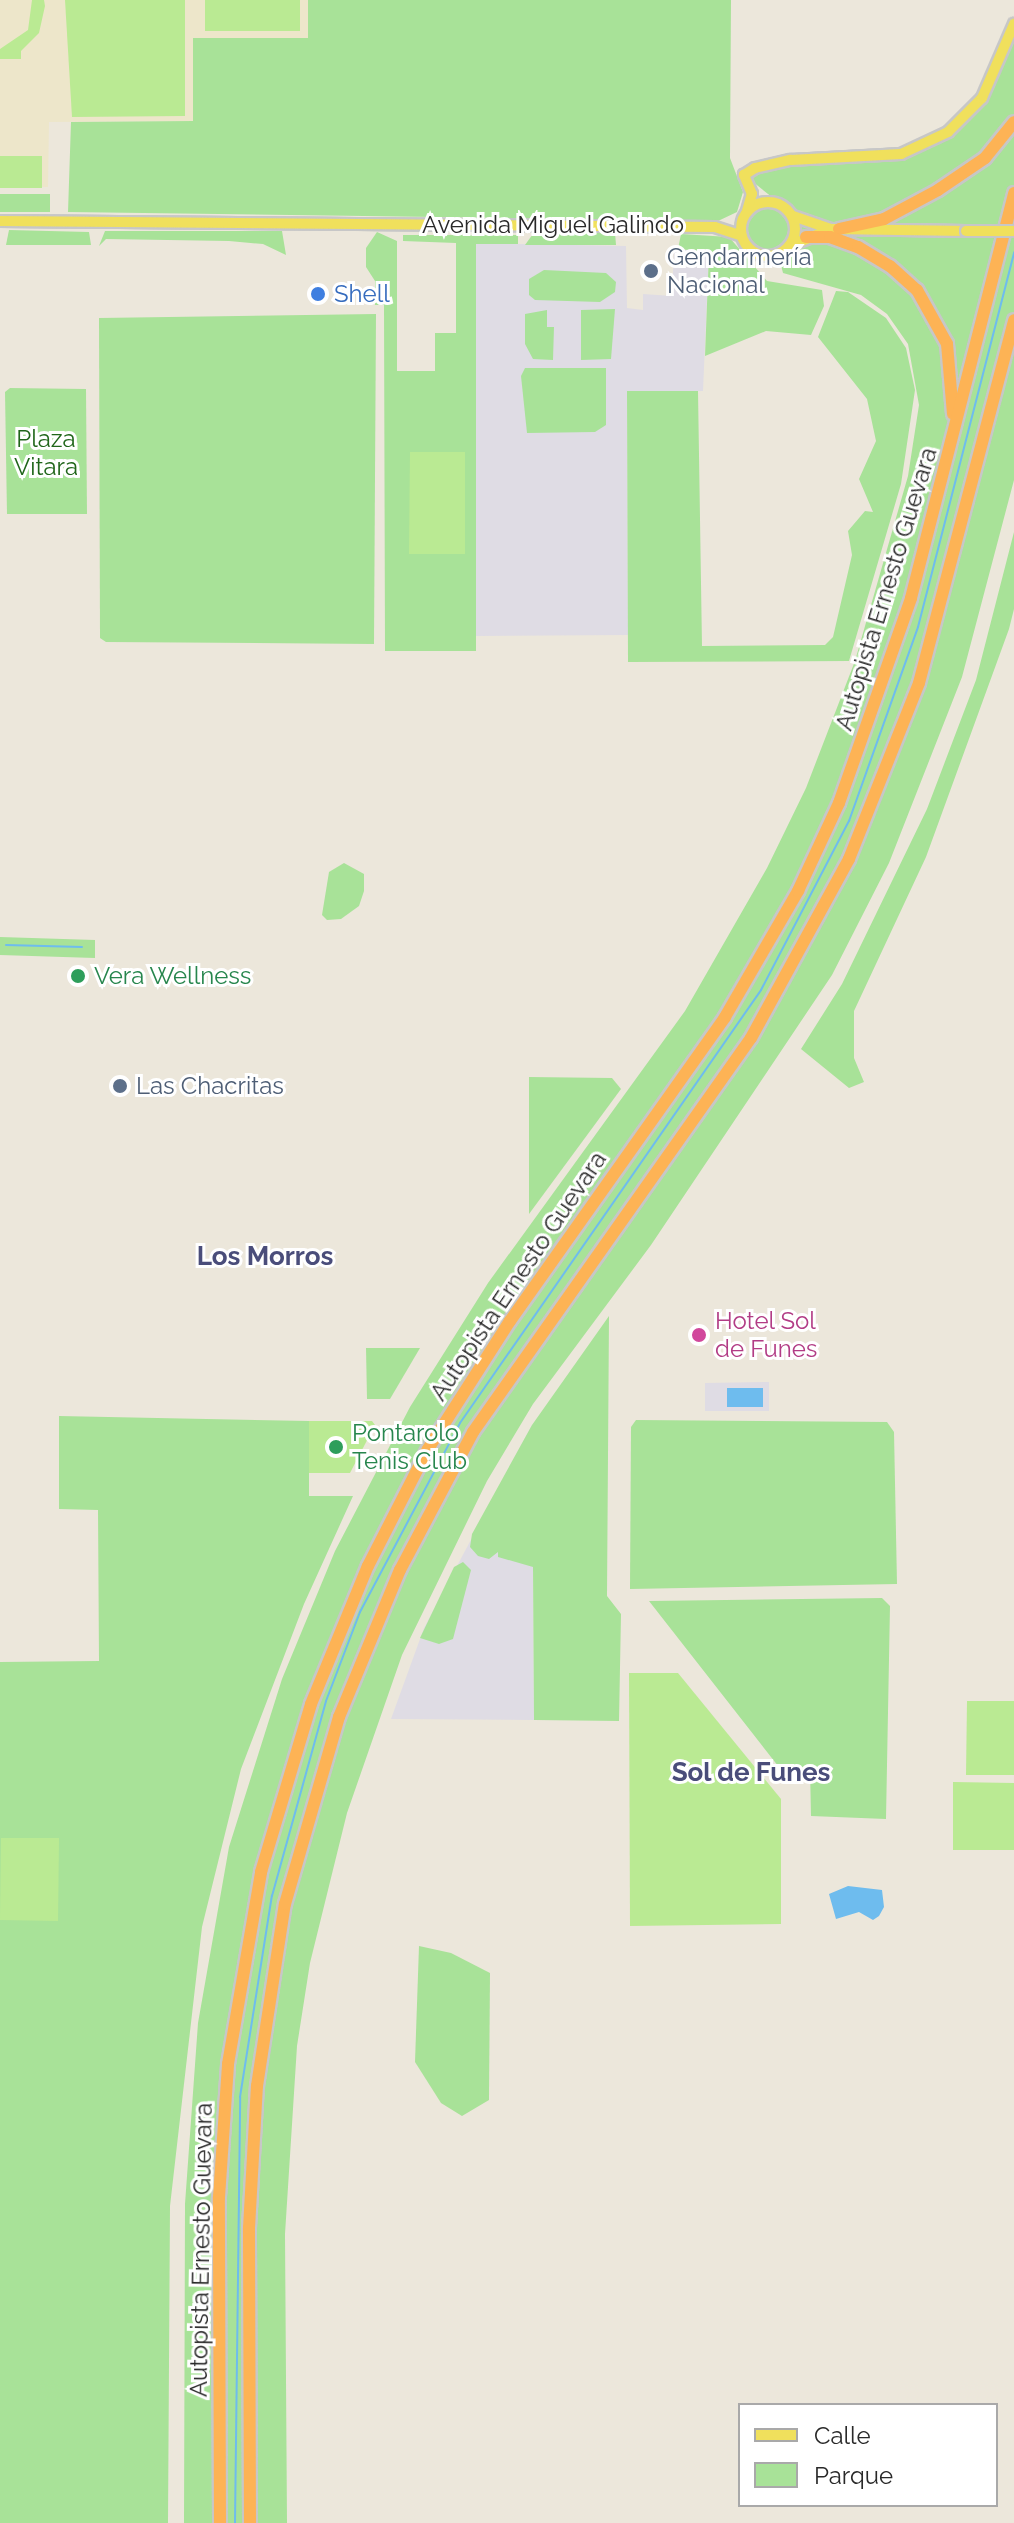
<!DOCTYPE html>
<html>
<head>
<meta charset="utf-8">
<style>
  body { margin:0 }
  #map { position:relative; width:1014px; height:2523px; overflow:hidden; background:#ece7db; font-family:Raleway,sans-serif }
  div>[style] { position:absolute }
  .industrial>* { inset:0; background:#dfdce4 }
  .education>* { inset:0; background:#ede6ca }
  .green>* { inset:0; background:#a8e298 }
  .round { border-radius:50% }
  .pitch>* { inset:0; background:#baea93 }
  .water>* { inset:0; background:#6ebcee }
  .stream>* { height:2px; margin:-1px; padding:0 1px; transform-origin:1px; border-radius:1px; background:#6ebcee }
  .roads { filter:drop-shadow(2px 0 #c7c7c7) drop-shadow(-2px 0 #c7c7c7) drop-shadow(0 2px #c7c7c7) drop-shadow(0 -2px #c7c7c7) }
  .major>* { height:10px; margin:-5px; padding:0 5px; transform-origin:5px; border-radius:5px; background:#f0e05c }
  .major>.ring { margin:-5px; padding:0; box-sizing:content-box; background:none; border:10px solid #f0e05c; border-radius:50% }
  .highway>* { height:12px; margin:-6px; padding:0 6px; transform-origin:6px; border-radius:6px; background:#fdb355 }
  .bridges { filter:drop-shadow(2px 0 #c7c7c7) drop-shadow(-2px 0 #c7c7c7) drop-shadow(0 2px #c7c7c7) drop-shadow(0 -2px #c7c7c7) }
  .major-bridge>* { height:10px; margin:-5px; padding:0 5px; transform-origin:5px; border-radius:5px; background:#f0e05c }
  .dots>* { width:22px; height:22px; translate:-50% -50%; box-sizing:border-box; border:4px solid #fff; border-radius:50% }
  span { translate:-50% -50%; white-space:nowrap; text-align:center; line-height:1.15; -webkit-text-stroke:6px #fff; paint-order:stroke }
  .street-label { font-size:24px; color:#292929 }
  .service-label { font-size:24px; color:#4e5e75 }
  .left { translate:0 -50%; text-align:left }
  .shop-label { font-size:24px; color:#366cbe }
  .park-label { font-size:24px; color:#20661a }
  .leisure-label { font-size:24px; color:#27864d }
  .hotel-label { font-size:24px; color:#b23c85 }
  .neighbourhood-label { font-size:26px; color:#4a4d7a; font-weight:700 }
  .legend { position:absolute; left:738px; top:2403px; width:260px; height:104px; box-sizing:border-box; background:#fff; border:2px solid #a9a9a9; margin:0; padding:10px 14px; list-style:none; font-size:24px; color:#292929 }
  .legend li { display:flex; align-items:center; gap:16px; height:40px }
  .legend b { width:40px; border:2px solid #a9a9a9 }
</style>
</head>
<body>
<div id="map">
  <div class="industrial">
    <div style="clip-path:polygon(476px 243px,626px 246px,627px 308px,643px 310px,643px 294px,672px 296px,674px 249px,709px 252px,703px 391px,627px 392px,628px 635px,476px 636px)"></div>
    <div style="clip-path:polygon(769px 1382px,769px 1411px,705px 1411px,705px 1383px)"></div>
    <div style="clip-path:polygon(532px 1425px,534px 1720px,391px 1719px,424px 1628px)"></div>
  </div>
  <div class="education">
    <div style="clip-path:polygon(0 0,308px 0,308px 38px,193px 121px,49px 122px,48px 187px,0 186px)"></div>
  </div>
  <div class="green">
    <div style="clip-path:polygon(308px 0,731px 0,730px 158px,743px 192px,737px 212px,718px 221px,68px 212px,71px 122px,193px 121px,193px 38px,308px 38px)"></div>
    <div style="clip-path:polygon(1014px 24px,1014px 480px,962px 677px,889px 863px,832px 975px,651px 1245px,533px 1404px,487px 1481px,402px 1655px,347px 1813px,310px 1963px,297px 2046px,285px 2234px,287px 2523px,184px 2523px,185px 2204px,198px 2023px,229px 1847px,282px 1679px,335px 1551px,410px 1407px,488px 1283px,685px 1011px,767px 868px,806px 788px,855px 661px,908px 476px,919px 405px,908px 344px,887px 314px,861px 295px,783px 273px,780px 261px,794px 238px,795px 222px,787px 209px,748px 178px,755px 168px,919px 148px,972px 110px)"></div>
    <div style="clip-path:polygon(0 194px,50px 194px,50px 212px,0 212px)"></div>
    <div class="round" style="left:746px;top:207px;width:44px;height:44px"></div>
    <div style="clip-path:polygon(9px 230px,89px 232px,91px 245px,6px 245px)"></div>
    <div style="clip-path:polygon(105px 231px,282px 231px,286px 255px,263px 244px,229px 241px,106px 239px,99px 246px)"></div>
    <div style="clip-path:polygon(535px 231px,615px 233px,616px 245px,525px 245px)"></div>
    <div style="clip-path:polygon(377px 232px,397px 241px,397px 371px,435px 371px,435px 333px,456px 333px,456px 243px,403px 241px,403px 235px,518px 235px,518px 244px,476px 244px,476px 651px,385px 651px,384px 305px,375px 305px,375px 281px,366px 267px,366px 248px)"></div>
    <div style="clip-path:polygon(681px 234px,729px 237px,767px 281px,822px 290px,824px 306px,811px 335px,766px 331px,705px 356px,709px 252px,678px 249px)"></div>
    <div style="clip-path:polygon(544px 270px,606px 273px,616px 282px,615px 292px,600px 302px,535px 300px,529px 295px,529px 279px)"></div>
    <div style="clip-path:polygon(836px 291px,848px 292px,886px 318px,906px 348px,915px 390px,901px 484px,849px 661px,628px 662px,627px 391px,698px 391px,702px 646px,825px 645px,833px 637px,852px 555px,848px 531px,865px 511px,873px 512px,859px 479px,876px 441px,867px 399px,818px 337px)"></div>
    <div style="clip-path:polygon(615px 309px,611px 359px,581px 360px,581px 310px)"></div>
    <div style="clip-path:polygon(547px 310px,547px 327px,554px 327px,553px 360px,533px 359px,525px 344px,525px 314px)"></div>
    <div style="clip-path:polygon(376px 314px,374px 644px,106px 642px,100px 638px,99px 318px)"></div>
    <div style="clip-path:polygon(525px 368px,606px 368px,606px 425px,595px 432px,527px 433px,521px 376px)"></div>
    <div style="clip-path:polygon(10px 388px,86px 389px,87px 514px,7px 514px,5px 392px)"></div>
    <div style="clip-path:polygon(1014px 532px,1014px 609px,1009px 629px,926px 857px,854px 1011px,854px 1058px,864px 1082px,849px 1088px,801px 1049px,842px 984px,927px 809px,976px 680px)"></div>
    <div style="clip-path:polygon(344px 863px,364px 874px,364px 891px,359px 906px,341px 919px,327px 920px,322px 915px,329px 872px)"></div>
    <div style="clip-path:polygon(0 937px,95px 940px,95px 958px,0 955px)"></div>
    <div style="clip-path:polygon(529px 1077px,612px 1078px,621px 1089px,529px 1214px)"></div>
    <div style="clip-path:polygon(609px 1316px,607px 1596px,621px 1614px,619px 1721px,534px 1720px,533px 1567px,498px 1557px,498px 1552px,489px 1559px,478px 1556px,470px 1547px,472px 1534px,532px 1425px)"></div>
    <div style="clip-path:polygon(366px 1348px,420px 1348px,390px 1399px,367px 1399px)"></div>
    <div style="clip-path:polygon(59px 1416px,309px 1421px,309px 1496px,353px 1496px,304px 1604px,241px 1769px,202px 1927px,170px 2206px,168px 2523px,0 2523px,0 1662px,99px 1661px,98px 1510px,59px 1509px)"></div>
    <div style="clip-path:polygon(636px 1420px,887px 1422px,894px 1432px,897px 1584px,630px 1589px,631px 1427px)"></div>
    <div style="clip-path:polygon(463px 1562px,471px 1570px,453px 1639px,439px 1644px,420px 1638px,454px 1567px)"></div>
    <div style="clip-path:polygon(882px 1598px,890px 1606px,886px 1819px,811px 1816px,810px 1768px,789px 1780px,649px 1601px)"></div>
    <div style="clip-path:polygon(419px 1946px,451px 1953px,490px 1973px,489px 2100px,462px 2116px,441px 2103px,415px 2062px)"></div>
  </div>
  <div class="pitch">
    <div style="clip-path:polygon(32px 0,44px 0,45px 6px,39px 33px,21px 51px,21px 59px,0 59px,0 49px,28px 30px)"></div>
    <div style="clip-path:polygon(65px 0,185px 0,185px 116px,72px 117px)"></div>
    <div style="clip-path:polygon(205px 0,300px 0,300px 31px,205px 31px)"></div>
    <div style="clip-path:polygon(0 156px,42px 156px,42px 188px,0 188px)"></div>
    <div style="clip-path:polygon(410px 452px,465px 452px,465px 554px,409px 554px)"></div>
    <div style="clip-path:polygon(309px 1421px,372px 1421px,375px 1425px,350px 1473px,309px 1473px)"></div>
    <div style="clip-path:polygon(629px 1673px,678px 1673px,781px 1799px,781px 1924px,630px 1926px)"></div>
    <div style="clip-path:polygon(967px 1701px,1014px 1701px,1014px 1775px,966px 1775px)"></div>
    <div style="clip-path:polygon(953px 1782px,1014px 1783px,1014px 1850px,953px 1850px)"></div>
    <div style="clip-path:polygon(1px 1838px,59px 1838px,58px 1921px,0 1920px)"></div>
  </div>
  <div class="water">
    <div style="clip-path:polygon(727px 1388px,763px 1388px,763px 1407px,727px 1407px)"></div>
    <div style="clip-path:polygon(848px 1886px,882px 1890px,884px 1907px,879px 1916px,873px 1920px,859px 1912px,836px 1919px,829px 1894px)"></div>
  </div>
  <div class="stream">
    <div style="left:6px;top:945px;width:76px;rotate:1.5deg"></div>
    <div style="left:235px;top:2523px;width:426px;rotate:-89.3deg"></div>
    <div style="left:240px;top:2097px;width:204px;rotate:-81deg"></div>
    <div style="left:272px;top:1896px;width:202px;rotate:-74.5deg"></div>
    <div style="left:326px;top:1701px;width:95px;rotate:-69.1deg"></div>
    <div style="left:360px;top:1612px;width:214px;rotate:-62.1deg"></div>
    <div style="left:460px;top:1423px;width:527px;rotate:-55.19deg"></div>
    <div style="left:761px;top:990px;width:191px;rotate:-62.5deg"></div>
    <div style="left:849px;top:821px;width:206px;rotate:-70.4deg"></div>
    <div style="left:918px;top:627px;width:387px;rotate:-75.6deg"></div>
  </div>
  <div class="roads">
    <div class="major">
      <div class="ring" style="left:741px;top:202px;width:44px;height:44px"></div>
      <div style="left:747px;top:211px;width:18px;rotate:-74deg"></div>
      <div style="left:752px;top:194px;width:21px;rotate:-113deg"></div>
      <div style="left:744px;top:175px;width:13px;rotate:-32deg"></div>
      <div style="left:755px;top:168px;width:37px;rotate:-13deg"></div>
      <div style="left:791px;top:160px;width:110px;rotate:-3.1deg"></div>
      <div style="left:901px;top:154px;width:52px;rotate:-25.1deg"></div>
      <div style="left:948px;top:132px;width:48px;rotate:-45deg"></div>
      <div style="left:982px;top:98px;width:81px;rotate:-66.6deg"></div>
      <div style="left:793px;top:216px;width:39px;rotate:19deg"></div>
      <div style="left:0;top:221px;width:715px;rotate:0.48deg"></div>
      <div style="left:715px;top:227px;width:28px;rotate:18deg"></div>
      <div style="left:791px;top:245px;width:44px;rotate:-21.3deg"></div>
      <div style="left:832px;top:229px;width:134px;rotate:0.9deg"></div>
    </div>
    <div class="highway">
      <div style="left:839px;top:229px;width:46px;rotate:-12.5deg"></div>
      <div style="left:884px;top:219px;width:61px;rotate:-28.2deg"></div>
      <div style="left:938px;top:190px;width:57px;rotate:-34.2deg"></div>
      <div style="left:985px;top:158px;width:46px;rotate:-51.1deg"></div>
      <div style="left:806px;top:237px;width:24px"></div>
      <div style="left:830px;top:237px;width:30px;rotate:20deg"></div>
      <div style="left:858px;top:247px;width:37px;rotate:31deg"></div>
      <div style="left:890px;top:266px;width:36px;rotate:42deg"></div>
      <div style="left:917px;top:290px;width:62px;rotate:60.9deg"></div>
      <div style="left:947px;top:344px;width:70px;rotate:85.1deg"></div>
      <div style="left:220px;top:2523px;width:326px;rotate:-90.2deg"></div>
      <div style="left:219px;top:2197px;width:133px;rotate:-86.1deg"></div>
      <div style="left:228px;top:2064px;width:195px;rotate:-80.2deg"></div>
      <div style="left:261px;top:1872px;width:175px;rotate:-73.4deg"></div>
      <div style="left:311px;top:1704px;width:149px;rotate:-67.6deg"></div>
      <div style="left:368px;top:1566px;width:131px;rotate:-62.9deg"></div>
      <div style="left:428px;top:1449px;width:152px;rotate:-57.4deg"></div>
      <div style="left:510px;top:1321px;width:372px;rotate:-54.7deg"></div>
      <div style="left:725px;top:1017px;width:146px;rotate:-59.9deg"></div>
      <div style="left:798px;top:891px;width:97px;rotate:-65deg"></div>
      <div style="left:839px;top:803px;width:217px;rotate:-70.6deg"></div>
      <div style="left:911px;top:598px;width:418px;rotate:-75.7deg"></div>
      <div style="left:250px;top:2523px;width:295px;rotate:-90.2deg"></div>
      <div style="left:249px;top:2228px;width:142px;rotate:-86.8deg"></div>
      <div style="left:257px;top:2086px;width:184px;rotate:-81.3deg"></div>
      <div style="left:285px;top:1904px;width:195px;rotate:-73.9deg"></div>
      <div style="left:339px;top:1717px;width:159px;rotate:-67.5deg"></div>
      <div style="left:400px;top:1570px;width:156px;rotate:-62.1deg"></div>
      <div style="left:473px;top:1432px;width:482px;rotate:-54.8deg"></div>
      <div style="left:751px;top:1038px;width:204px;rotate:-61.3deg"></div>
      <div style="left:849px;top:859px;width:189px;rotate:-68.3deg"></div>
      <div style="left:919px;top:683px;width:375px;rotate:-75.3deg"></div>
    </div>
  </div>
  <div class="bridges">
    <div class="major-bridge">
      <div style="left:966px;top:231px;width:48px"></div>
    </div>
  </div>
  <div class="dots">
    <div style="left:651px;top:271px;background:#5c6f8a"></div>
    <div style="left:318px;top:294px;background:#3f7fe0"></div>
    <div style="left:78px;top:976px;background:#2e9e5b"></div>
    <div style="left:120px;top:1086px;background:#5c6f8a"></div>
    <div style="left:699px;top:1335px;background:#d1479c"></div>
    <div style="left:336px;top:1447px;background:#2e9e5b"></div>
  </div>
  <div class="street-label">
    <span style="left:553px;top:225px">Avenida Miguel Galindo</span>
    <span style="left:886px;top:589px;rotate:-73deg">Autopista Ernesto Guevara</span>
    <span style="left:518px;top:1276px;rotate:-56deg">Autopista Ernesto Guevara</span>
    <span style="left:201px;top:2250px;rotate:-89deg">Autopista Ernesto Guevara</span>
  </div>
  <div class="service-label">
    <span class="left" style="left:667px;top:271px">Gendarmería<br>Nacional</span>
    <span class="left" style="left:136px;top:1086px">Las Chacritas</span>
  </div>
  <div class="shop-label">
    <span class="left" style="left:334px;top:294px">Shell</span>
  </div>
  <div class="park-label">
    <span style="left:46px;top:453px">Plaza<br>Vitara</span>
  </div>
  <div class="leisure-label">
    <span class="left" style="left:94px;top:976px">Vera Wellness</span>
    <span class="left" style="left:352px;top:1447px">Pontarolo<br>Tenis Club</span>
  </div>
  <div class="hotel-label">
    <span class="left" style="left:715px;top:1335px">Hotel Sol<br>de Funes</span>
  </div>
  <div class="neighbourhood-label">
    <span style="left:265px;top:1257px">Los Morros</span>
    <span style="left:751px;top:1773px">Sol de Funes</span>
  </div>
  <ul class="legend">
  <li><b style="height:10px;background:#f0e05c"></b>Calle</li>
  <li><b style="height:22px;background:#a8e298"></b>Parque</li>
  </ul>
</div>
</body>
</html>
